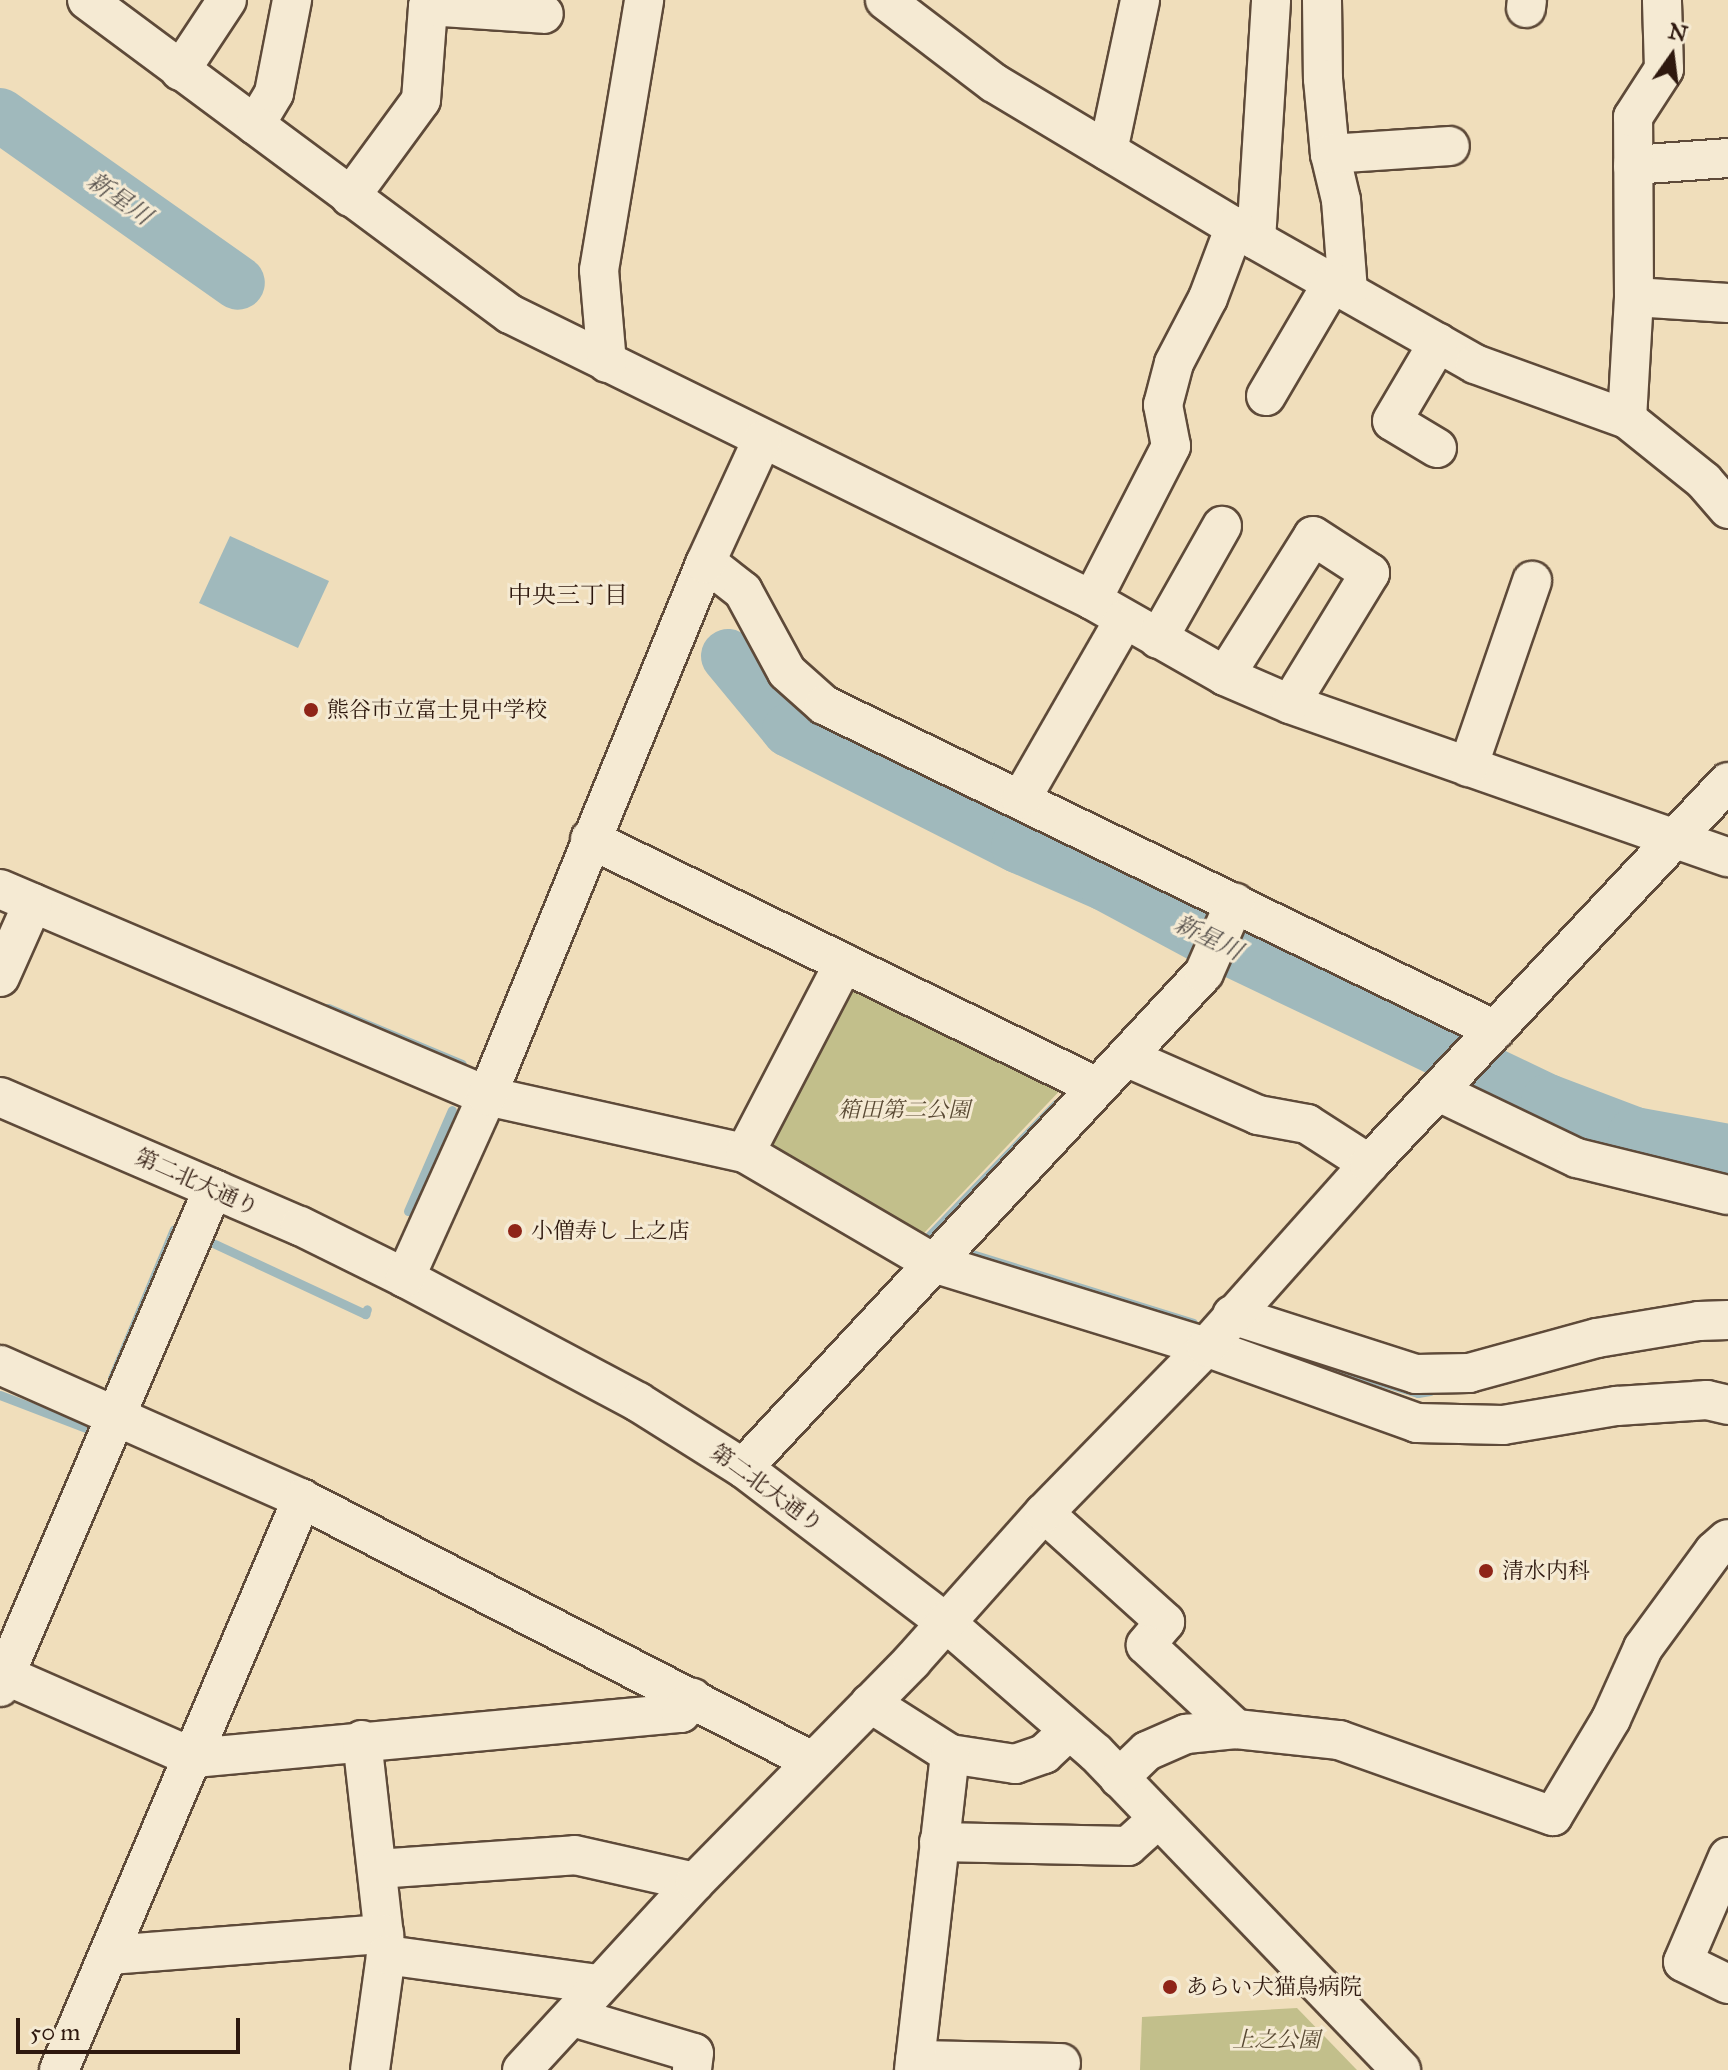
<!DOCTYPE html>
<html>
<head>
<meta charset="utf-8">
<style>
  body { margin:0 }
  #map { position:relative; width:1728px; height:2070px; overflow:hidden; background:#f0debb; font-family:"IM FELL Great Primer","Noto Serif JP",serif }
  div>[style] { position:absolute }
  .green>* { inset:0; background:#c2bf8b }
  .water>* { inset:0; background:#a0b9bc }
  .stream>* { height:9px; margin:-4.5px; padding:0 4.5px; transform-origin:4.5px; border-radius:4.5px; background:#a0b9bc }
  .river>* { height:54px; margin:-27px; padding:0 27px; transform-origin:27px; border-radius:27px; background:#a0b9bc }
  .roads { filter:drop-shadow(2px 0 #5e4a39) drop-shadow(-2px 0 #5e4a39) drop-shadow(0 2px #5e4a39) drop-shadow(0 -2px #5e4a39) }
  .minor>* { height:38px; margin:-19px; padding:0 19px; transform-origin:19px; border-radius:19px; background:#f5ead3 }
  .dots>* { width:22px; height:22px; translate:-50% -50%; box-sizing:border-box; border:4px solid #f5ead3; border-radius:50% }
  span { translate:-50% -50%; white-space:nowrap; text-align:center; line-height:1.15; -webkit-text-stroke:6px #f5ead3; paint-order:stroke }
  .poi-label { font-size:22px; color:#2e180e }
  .left { translate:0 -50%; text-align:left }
  .park-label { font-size:22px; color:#5a4a34; font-style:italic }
  .street-label { font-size:22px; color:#2e180e }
  .water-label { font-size:24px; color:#56504b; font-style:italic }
  .neighbourhood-label { font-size:24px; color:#2e180e }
  .north { position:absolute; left:1632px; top:16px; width:80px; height:80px; -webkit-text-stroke:6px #f5ead3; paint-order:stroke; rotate:14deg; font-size:22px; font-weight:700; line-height:32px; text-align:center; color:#2e180e }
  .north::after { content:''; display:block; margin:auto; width:28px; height:36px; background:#2e180e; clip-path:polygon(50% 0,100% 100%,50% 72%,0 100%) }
  .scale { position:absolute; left:16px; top:2018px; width:224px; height:36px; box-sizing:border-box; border:4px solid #2e180e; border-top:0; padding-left:10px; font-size:24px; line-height:28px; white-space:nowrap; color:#2e180e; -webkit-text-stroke:6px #f5ead3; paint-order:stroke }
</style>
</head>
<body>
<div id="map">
  <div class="green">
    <div style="clip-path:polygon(849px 973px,1068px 1082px,924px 1233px,763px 1144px)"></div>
    <div style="clip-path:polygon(1297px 2008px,1357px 2070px,1140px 2070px,1142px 2017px)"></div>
  </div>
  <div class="water">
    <div style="clip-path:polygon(230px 536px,329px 581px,298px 648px,199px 603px)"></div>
  </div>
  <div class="stream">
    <div style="left:328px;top:1008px;width:145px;rotate:22.7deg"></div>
    <div style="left:408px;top:1211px;width:110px;rotate:-66.5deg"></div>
    <div style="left:925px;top:1240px;width:189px;rotate:-46.1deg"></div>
    <div style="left:215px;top:1244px;width:166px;rotate:25deg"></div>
    <div style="left:365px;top:1314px;width:5px;rotate:-68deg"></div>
    <div style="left:959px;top:1250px;width:245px;rotate:17.3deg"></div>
    <div style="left:1230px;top:1336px;width:196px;rotate:16.9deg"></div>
    <div style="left:1418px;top:1393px;width:12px;rotate:-9deg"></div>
    <div style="left:112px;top:1378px;width:161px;rotate:-67.4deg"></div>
    <div style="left:0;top:1395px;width:97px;rotate:21deg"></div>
    <div style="left:91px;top:1430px;width:9px;rotate:111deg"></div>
  </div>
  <div class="river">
    <div style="left:0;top:115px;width:291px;rotate:35.2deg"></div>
    <div style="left:728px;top:656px;width:96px;rotate:50.5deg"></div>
    <div style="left:789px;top:730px;width:257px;rotate:26.9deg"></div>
    <div style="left:1018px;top:846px;width:95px;rotate:23.6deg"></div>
    <div style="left:1105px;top:884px;width:112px;rotate:28.2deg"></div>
    <div style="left:1204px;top:937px;width:381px;rotate:25.5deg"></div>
    <div style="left:1548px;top:1101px;width:93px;rotate:20.8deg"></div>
    <div style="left:1635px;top:1134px;width:95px;rotate:10.4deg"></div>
  </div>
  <div class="roads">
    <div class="minor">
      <div style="left:87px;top:0;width:527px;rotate:36.59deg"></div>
      <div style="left:510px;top:314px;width:648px;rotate:26.17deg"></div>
      <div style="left:1092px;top:600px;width:153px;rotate:29.7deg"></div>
      <div style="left:1225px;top:676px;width:71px;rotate:23.3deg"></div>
      <div style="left:1290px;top:704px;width:464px;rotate:19.3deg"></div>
      <div style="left:885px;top:0;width:137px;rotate:37.3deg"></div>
      <div style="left:994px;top:83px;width:305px;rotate:30.9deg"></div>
      <div style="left:1256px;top:240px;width:252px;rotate:29.5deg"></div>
      <div style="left:1475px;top:364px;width:162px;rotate:19.9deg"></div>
      <div style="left:1627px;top:419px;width:99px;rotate:38.8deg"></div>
      <div style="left:1704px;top:481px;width:37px;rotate:49deg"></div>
      <div style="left:1322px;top:0;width:79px;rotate:89.3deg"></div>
      <div style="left:1323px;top:79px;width:75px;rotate:84.7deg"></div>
      <div style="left:1330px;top:154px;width:47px;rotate:76.6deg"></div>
      <div style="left:1341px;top:200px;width:92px;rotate:85.6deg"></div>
      <div style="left:1526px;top:8px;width:8px;rotate:-83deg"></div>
      <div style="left:180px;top:71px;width:85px;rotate:-56.5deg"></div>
      <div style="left:255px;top:125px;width:37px;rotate:-59deg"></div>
      <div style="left:274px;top:93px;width:95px;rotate:-79deg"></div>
      <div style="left:1108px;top:151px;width:154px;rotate:-78deg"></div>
      <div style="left:1330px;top:154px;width:120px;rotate:-3.8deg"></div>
      <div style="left:1633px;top:165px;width:95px;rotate:-4.2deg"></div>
      <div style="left:350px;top:197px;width:120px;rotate:-53.8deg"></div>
      <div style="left:421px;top:100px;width:94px;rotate:-85.7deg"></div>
      <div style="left:428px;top:6px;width:116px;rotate:3.9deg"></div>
      <div style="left:1256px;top:240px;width:240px;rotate:-86.4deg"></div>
      <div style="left:1634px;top:297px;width:94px;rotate:3.7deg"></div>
      <div style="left:607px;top:363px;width:93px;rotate:-94.9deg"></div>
      <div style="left:599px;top:270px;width:274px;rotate:-80.5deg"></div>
      <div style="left:1266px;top:396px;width:132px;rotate:-59.6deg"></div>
      <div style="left:1627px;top:419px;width:122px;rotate:-86.7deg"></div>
      <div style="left:1634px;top:297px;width:180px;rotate:-90.3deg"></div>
      <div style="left:1633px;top:117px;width:57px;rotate:-57.1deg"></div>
      <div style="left:1664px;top:69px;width:69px;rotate:-91.7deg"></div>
      <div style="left:1437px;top:448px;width:52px;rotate:-149deg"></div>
      <div style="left:1392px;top:421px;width:91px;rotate:-59.5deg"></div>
      <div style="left:706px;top:562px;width:47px;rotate:38.1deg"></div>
      <div style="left:743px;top:591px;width:92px;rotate:61.5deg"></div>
      <div style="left:787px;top:672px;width:50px;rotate:41.7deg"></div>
      <div style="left:824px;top:705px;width:746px;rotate:25.84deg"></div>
      <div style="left:1092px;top:600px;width:173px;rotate:-62.8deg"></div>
      <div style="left:1171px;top:446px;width:42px;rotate:-101deg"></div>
      <div style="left:1163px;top:405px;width:43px;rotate:-75.3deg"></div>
      <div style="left:1174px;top:363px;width:73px;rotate:-62.4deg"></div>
      <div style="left:1208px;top:298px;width:77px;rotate:-69.4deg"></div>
      <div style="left:1158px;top:639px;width:130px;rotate:-60.5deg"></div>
      <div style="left:1225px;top:676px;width:165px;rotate:-57.8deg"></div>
      <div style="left:1313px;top:536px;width:68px;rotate:33deg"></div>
      <div style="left:1370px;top:573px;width:153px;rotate:121.4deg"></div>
      <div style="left:1468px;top:767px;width:197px;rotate:-71deg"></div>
      <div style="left:1021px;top:799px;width:207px;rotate:-60.1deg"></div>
      <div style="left:590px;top:839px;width:564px;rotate:26.07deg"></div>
      <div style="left:0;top:889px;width:529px;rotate:23.03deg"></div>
      <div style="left:487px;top:1096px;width:264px;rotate:12.5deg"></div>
      <div style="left:745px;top:1153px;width:218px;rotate:30.3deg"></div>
      <div style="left:933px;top:1263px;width:286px;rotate:17.1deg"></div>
      <div style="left:1206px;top:1347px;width:224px;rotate:19.8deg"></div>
      <div style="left:1417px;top:1423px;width:86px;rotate:1.3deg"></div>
      <div style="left:1503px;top:1425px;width:116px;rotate:-9.5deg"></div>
      <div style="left:1617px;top:1406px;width:90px;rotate:-3.8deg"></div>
      <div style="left:1707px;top:1400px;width:22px;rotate:13deg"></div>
      <div style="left:0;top:977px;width:81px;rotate:-66deg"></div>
      <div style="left:1126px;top:1057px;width:144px;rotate:23.7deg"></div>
      <div style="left:1258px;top:1115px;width:50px;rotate:10.4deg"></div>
      <div style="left:1307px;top:1124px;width:74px;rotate:32.8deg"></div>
      <div style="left:1439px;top:1092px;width:153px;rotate:25.6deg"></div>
      <div style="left:1577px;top:1158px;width:155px;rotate:13.8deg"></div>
      <div style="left:0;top:1097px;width:327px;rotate:23.3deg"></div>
      <div style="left:300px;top:1226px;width:117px;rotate:26.3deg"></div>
      <div style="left:405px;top:1278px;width:264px;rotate:28deg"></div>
      <div style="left:638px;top:1402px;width:124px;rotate:32.2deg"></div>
      <div style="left:743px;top:1468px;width:253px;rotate:37.3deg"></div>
      <div style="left:944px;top:1621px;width:201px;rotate:41deg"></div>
      <div style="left:1096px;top:1753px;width:440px;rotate:46.1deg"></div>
      <div style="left:745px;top:1153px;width:214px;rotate:-62.5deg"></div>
      <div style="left:405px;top:1278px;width:200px;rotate:-65.7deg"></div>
      <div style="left:487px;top:1096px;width:575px;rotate:-67.72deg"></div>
      <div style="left:705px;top:564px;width:136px;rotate:-65.3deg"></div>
      <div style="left:1232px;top:1315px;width:193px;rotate:17.8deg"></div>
      <div style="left:1416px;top:1374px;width:53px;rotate:-1.1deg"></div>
      <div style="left:1469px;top:1373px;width:133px;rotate:-15.3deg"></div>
      <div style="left:1597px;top:1338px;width:103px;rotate:-9.5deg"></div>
      <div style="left:1699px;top:1321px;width:29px;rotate:-2deg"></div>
      <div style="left:0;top:1365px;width:330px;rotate:23.9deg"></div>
      <div style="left:302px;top:1499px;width:573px;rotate:27.19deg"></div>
      <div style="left:743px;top:1468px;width:676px;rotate:-47.04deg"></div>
      <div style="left:1204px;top:973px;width:77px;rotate:-66.4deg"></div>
      <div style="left:1044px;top:1513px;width:163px;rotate:42deg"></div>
      <div style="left:1165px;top:1622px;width:30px;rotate:130deg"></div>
      <div style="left:1146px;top:1645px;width:123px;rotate:43deg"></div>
      <div style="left:5px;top:1675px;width:206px;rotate:23.7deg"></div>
      <div style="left:194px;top:1758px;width:489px;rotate:-5.3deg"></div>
      <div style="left:681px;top:1713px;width:19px;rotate:-55deg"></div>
      <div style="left:0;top:1687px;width:542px;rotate:-66.84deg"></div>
      <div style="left:870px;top:1703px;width:95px;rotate:32.5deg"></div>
      <div style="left:950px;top:1754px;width:66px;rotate:8.7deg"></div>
      <div style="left:1015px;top:1764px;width:31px;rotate:-19deg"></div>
      <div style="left:1044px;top:1754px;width:34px;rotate:-43deg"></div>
      <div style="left:362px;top:1740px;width:216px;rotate:83.6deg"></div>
      <div style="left:386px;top:1955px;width:116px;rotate:97.9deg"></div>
      <div style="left:1119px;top:1778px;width:39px;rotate:-44deg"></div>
      <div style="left:1147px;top:1751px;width:43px;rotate:-23.6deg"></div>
      <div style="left:1186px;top:1734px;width:50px;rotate:-5.7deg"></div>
      <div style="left:1236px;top:1729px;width:104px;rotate:6.1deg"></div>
      <div style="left:1339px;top:1740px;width:227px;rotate:19.6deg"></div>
      <div style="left:1553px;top:1816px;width:113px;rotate:-59.1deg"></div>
      <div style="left:1611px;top:1719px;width:78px;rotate:-65.7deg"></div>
      <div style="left:1643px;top:1648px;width:120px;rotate:-53.8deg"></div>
      <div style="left:1714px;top:1551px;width:18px;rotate:-41deg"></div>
      <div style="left:939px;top:1842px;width:189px;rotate:1.2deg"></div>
      <div style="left:1128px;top:1846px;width:40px;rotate:-42deg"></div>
      <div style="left:1728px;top:1857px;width:114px;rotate:113.2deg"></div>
      <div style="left:1683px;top:1962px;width:50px;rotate:26.1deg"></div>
      <div style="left:377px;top:1869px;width:198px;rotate:-4deg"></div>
      <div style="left:575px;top:1855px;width:123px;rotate:12.7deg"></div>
      <div style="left:109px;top:1955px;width:276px;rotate:-4.4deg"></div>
      <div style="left:386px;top:1955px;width:215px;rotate:7.8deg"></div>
      <div style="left:573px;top:2017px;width:126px;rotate:16.6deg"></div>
      <div style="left:694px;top:2053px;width:17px;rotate:97deg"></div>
      <div style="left:915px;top:2060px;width:146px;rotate:1.2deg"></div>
      <div style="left:59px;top:2070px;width:621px;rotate:-66.95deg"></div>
      <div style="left:522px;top:2070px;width:255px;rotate:-47.4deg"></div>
      <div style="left:695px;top:1882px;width:310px;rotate:-45.5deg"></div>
      <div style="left:912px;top:1661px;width:198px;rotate:-48.3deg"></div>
      <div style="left:1044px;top:1513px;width:232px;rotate:-45.7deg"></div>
      <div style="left:1206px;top:1347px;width:245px;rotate:-48.3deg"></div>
      <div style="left:1369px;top:1164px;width:524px;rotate:-46.78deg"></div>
      <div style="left:914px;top:2070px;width:318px;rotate:-83.5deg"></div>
    </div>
  </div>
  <div class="dots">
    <div style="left:311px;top:710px;background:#8f2418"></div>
    <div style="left:515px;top:1231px;background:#8f2418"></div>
    <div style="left:1486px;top:1571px;background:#8f2418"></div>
    <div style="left:1170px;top:1987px;background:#8f2418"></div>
  </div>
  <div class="poi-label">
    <span class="left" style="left:327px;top:710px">熊谷市立富士見中学校</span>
    <span class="left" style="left:531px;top:1231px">小僧寿し 上之店</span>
    <span class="left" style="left:1502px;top:1571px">清水内科</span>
    <span class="left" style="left:1186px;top:1987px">あらい犬猫鳥病院</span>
  </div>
  <div class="park-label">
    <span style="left:904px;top:1110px">箱田第二公園</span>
    <span style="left:1276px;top:2040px">上之公園</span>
  </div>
  <div class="street-label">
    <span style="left:197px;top:1182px;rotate:24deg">第二北大通り</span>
    <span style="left:767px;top:1488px;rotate:36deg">第二北大通り</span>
  </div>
  <div class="water-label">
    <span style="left:119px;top:199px;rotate:35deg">新星川</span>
    <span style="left:1208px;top:938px;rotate:26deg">新星川</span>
  </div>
  <div class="neighbourhood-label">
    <span style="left:568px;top:596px">中央三丁目</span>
  </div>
  <div class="north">N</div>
  <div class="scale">50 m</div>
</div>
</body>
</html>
